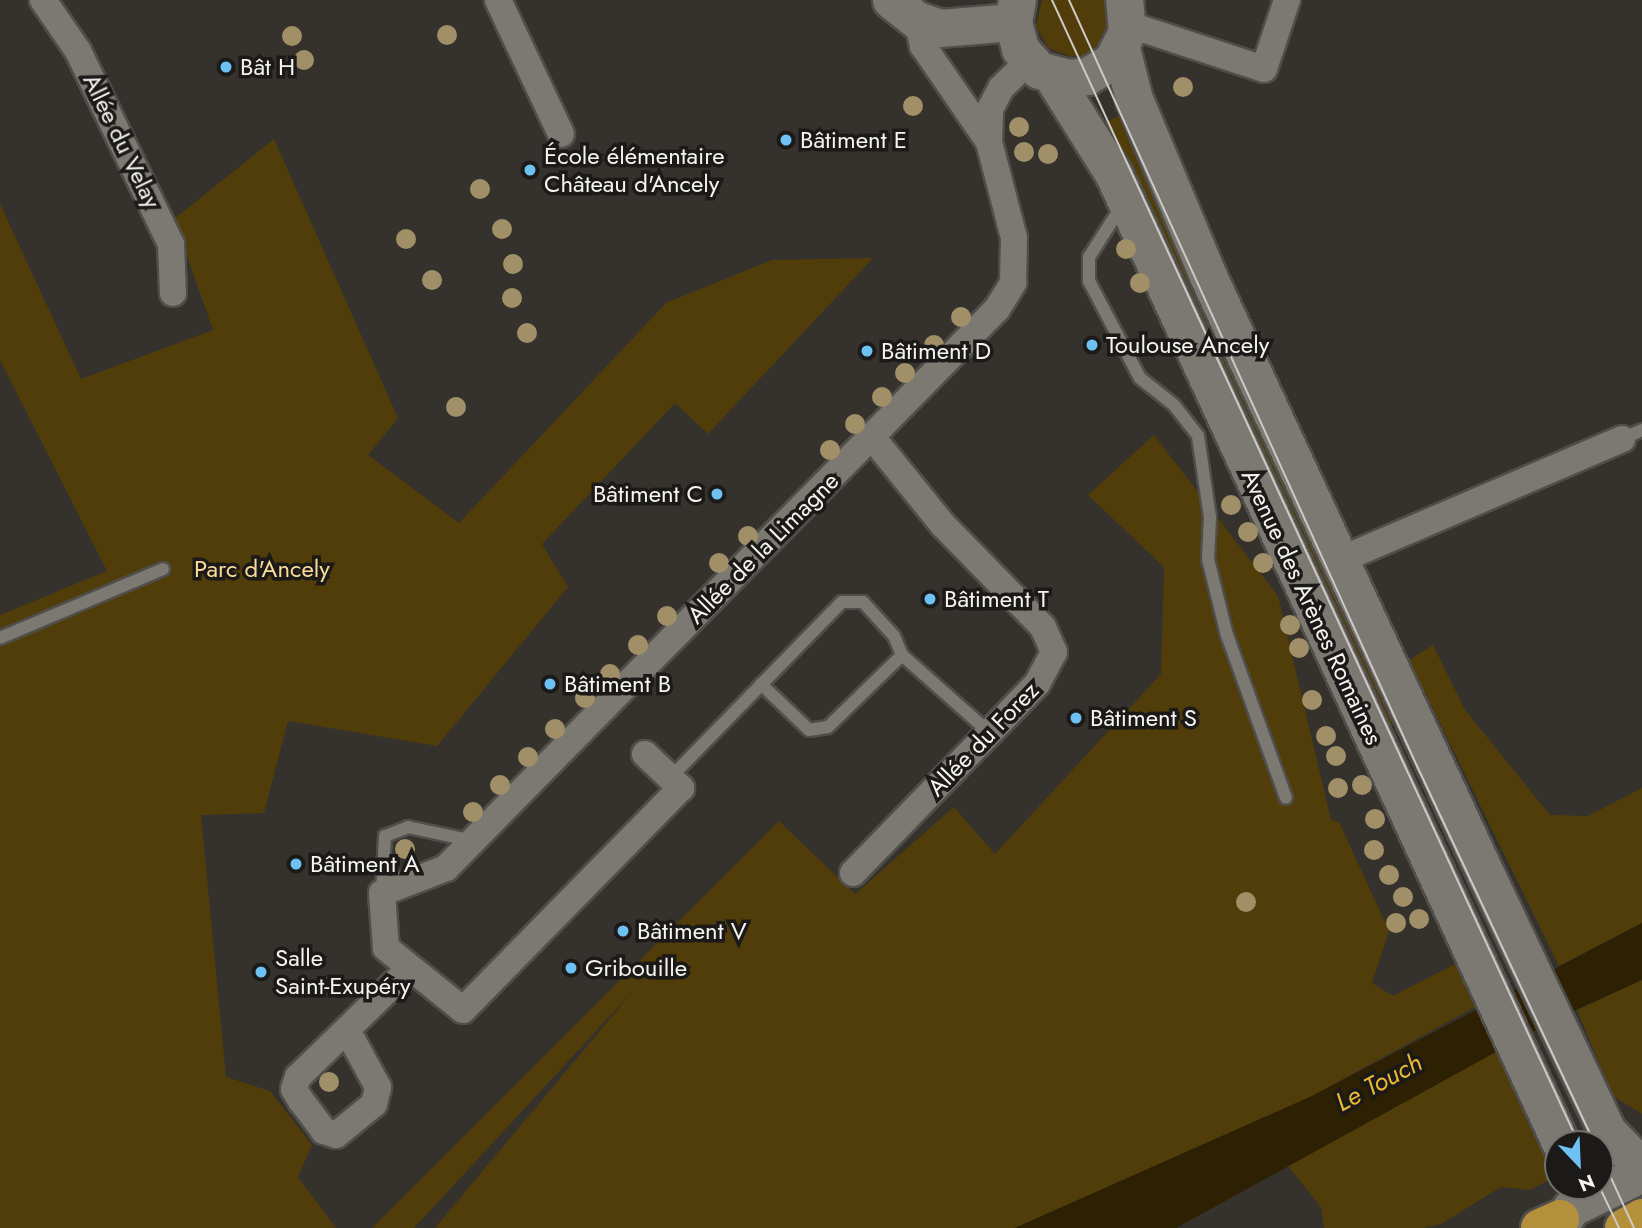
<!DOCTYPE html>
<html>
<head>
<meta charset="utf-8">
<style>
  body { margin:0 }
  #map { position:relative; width:1642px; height:1228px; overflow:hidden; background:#35322d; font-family:Jost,sans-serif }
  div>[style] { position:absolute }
  .green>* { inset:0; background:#513d0a }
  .water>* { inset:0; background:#2d2003 }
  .roads { filter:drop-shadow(2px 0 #504e4a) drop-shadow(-2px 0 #504e4a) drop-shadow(0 2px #504e4a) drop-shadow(0 -2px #504e4a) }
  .lane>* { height:12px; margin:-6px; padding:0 6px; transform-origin:6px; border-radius:6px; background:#7c7972 }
  .street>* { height:26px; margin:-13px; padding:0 13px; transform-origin:13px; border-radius:13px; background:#7c7972 }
  .secondary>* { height:37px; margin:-18.5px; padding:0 18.5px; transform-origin:18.5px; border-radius:18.5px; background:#7c7972 }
  .highway>* { height:38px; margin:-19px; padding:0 19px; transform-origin:19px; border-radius:19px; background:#b5903a }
  .tram>* { height:2px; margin:-1px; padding:0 1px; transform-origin:1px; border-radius:1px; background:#cccac6 }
  .trees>* { width:20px; height:20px; margin:-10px; border-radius:50%; background:#a18f68 }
  .dots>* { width:19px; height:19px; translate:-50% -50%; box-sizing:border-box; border:4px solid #1b1a18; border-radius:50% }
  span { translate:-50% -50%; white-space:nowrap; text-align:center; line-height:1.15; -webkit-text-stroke:7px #1b1a18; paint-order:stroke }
  .poi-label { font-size:24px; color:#f5f4f0 }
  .left { translate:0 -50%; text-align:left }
  .right { translate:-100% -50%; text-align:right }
  .street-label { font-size:24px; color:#f5f4f0 }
  .park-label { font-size:24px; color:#fadb99 }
  .water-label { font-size:26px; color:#ebb835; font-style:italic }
  .north { position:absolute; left:1544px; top:1130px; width:70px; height:70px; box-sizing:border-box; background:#1b1a18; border:2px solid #72716e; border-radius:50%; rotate:157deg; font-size:19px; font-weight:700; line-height:28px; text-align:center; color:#f5f4f0 }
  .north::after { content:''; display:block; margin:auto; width:24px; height:32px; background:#6dc2f3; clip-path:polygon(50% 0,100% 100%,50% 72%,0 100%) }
</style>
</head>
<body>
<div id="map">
  <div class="green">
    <div style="clip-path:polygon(1042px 0,1103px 0,1109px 14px,1104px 39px,1085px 55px,1072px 57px,1048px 48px,1036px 26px)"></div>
    <div style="clip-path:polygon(1127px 112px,1406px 719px,1380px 731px,1101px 124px)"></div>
    <div style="clip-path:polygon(274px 139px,398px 418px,368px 455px,459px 523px,666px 303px,772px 260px,873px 258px,708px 434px,675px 403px,542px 544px,568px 587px,437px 746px,288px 721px,264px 813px,201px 815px,226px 1077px,270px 1091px,312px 1145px,298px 1177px,336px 1228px,0 1228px,0 615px,107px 571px,0 360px,0 204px,81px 379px,213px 330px,174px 219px)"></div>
    <div style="clip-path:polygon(1154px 435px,1278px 596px,1331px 820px,1339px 822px,1389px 931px,1372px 983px,1393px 996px,1455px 964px,1475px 1007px,1312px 1096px,1015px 1228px,435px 1228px,634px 990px,414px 1228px,372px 1228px,779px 821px,855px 894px,954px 807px,995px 854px,1161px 674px,1164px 567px,1088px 495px)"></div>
    <div style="clip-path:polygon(1433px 645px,1465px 710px,1550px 815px,1588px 816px,1642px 788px,1642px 923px,1559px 966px,1409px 660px)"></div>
    <div style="clip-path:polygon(1642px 980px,1642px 1114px,1613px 1096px,1577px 1010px)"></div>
    <div style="clip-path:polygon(1498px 1050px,1549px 1153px,1551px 1179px,1530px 1190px,1501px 1187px,1441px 1224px,1424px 1228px,1324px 1228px,1321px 1207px,1288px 1166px)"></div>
  </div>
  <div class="water">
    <div style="clip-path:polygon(1642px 923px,1642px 980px,1558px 1018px,1176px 1228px,1015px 1228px,1312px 1096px)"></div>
  </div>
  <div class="roads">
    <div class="lane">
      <div style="left:1121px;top:207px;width:59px;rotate:122.6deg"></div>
      <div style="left:1089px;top:257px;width:24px;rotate:90deg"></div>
      <div style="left:1089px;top:281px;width:110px;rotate:62.3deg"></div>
      <div style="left:1140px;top:378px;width:43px;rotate:38.5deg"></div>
      <div style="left:1174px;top:405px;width:39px;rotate:52deg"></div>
      <div style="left:1198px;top:436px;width:82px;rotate:81.6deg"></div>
      <div style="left:1210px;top:517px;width:42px;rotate:92.7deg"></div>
      <div style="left:1208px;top:559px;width:78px;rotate:76deg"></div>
      <div style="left:1227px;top:635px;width:173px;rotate:70.1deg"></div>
      <div style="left:1622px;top:439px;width:22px;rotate:-24deg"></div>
      <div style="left:0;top:638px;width:177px;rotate:-22.9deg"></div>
      <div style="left:761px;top:684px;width:66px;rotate:43.8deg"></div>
      <div style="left:809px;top:730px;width:19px;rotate:-9deg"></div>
      <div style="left:828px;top:727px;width:103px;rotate:-44.2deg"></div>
      <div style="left:670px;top:778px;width:246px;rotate:-45.7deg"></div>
      <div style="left:842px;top:602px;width:21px"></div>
      <div style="left:863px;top:602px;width:46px;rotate:47.6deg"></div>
      <div style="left:894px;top:636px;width:21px;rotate:67deg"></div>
      <div style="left:902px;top:655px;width:118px;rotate:41.6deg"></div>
      <div style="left:382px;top:893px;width:57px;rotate:-87deg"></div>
      <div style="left:385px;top:836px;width:25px;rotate:-21deg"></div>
      <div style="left:408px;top:827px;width:66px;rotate:12.2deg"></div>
    </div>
    <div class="street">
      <div style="left:43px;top:0;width:62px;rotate:55.5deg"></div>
      <div style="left:78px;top:51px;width:214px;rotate:64.3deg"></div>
      <div style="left:171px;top:244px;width:49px;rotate:87.7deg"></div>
      <div style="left:498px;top:0;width:148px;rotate:64.8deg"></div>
      <div style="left:917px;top:20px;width:27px;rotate:77deg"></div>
      <div style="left:923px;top:46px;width:116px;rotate:55.5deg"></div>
      <div style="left:1127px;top:24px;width:144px;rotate:18.2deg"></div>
      <div style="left:1264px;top:69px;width:73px;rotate:-71.6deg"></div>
      <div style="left:1340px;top:560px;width:307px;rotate:-23.2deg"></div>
      <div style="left:645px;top:754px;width:50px;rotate:43.4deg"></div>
      <div style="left:681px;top:788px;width:311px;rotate:134.5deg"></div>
      <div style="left:463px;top:1010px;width:99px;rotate:-141.2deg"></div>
      <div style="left:386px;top:948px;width:55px;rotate:-94.2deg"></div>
      <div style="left:382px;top:893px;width:69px;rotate:-21.3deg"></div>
      <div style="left:446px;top:868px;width:785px;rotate:-45.41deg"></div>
      <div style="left:997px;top:309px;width:31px;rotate:-58deg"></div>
      <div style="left:1013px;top:283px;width:45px;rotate:-88.7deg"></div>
      <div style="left:1014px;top:238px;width:99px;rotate:-104.6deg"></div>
      <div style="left:989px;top:142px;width:33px;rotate:-88deg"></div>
      <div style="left:990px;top:109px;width:24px;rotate:-62deg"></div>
      <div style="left:1001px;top:88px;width:39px;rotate:-44deg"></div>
      <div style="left:853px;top:873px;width:264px;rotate:-45.8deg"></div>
      <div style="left:1037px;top:684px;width:36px;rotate:-62deg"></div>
      <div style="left:1054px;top:652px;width:27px;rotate:-114deg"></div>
      <div style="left:1043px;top:627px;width:143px;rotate:-134.4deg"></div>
      <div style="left:943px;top:525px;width:113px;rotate:-128.9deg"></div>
      <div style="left:348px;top:1032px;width:63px;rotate:61.4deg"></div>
      <div style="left:378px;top:1087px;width:17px;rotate:103deg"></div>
      <div style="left:374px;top:1104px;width:49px;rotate:140.8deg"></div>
      <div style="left:336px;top:1135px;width:13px;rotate:-162deg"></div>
      <div style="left:324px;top:1131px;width:38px;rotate:-127deg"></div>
      <div style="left:301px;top:1101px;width:14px;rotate:-120deg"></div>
      <div style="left:294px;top:1089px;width:13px;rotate:-72deg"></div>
      <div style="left:298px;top:1077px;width:156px;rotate:-44.2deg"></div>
    </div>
    <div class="secondary">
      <div style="left:891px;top:0;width:33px;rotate:38deg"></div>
      <div style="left:917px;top:20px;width:24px;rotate:19deg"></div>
      <div style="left:940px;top:28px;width:73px;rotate:-4.7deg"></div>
      <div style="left:1017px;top:0;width:22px;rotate:100deg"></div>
      <div style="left:1013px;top:22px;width:28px;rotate:75deg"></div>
      <div style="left:1020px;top:49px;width:28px;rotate:48deg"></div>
      <div style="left:1039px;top:70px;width:31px;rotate:15deg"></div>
      <div style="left:1069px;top:78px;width:18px;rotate:-6deg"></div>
      <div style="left:1087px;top:76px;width:29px;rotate:-31deg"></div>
      <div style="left:1112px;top:61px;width:33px;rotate:-63deg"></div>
      <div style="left:1127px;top:32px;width:32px;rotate:-95deg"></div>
      <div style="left:1121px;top:48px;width:53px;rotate:75.7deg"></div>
      <div style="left:1134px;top:99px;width:192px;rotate:67.3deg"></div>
      <div style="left:1208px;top:276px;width:663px;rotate:65.1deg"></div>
      <div style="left:1487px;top:877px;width:281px;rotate:64.7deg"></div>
      <div style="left:1607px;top:1131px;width:50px;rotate:45.8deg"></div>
      <div style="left:1052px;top:76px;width:117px;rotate:57.9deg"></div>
      <div style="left:1114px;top:175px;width:1067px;rotate:65.24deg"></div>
      <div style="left:1558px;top:1228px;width:24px;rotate:-57deg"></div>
      <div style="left:1571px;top:1208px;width:79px;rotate:-26.2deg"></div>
    </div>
    <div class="highway">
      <div style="left:1540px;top:1228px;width:22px;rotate:-24deg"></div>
      <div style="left:1624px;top:1228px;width:21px;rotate:-29deg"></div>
    </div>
  </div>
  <div class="tram">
    <div style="left:1052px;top:0;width:1260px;rotate:65.27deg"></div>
    <div style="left:1069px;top:0;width:841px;rotate:65.57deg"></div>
    <div style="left:1417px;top:766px;width:418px;rotate:64.8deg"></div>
    <div style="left:1600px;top:1154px;width:81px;rotate:65.3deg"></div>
    <div style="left:1599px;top:1186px;width:47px;rotate:64.5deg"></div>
  </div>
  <div class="trees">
    <div style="left:447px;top:35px"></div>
    <div style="left:292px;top:36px"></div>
    <div style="left:304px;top:60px"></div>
    <div style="left:1183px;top:87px"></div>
    <div style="left:913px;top:106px"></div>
    <div style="left:1019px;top:127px"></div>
    <div style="left:1024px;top:152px"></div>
    <div style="left:1048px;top:154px"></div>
    <div style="left:480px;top:189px"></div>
    <div style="left:502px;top:229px"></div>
    <div style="left:406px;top:239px"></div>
    <div style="left:1126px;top:249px"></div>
    <div style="left:513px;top:264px"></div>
    <div style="left:432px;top:280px"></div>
    <div style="left:1140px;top:283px"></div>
    <div style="left:512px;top:298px"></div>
    <div style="left:961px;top:317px"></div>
    <div style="left:527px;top:333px"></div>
    <div style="left:934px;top:345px"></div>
    <div style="left:905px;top:373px"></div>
    <div style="left:882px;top:397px"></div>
    <div style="left:456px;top:407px"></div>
    <div style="left:855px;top:424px"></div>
    <div style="left:830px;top:450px"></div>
    <div style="left:1231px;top:505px"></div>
    <div style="left:1248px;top:532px"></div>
    <div style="left:748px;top:536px"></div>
    <div style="left:719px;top:563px"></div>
    <div style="left:1263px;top:563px"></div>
    <div style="left:667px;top:616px"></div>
    <div style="left:1290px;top:625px"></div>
    <div style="left:638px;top:645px"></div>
    <div style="left:1299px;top:648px"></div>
    <div style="left:610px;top:674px"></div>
    <div style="left:585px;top:698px"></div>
    <div style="left:1312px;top:700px"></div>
    <div style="left:555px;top:729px"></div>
    <div style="left:1326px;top:736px"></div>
    <div style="left:1336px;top:756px"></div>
    <div style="left:528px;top:757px"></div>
    <div style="left:500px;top:785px"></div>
    <div style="left:1362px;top:785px"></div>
    <div style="left:1338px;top:788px"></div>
    <div style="left:473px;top:812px"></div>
    <div style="left:1375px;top:819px"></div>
    <div style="left:405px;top:849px"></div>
    <div style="left:1374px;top:850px"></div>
    <div style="left:1389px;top:875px"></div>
    <div style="left:1403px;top:897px"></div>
    <div style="left:1246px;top:902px"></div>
    <div style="left:1419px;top:919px"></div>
    <div style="left:1396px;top:923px"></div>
    <div style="left:329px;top:1082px"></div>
  </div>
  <div class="dots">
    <div style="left:226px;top:67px;background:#6dc2f3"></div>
    <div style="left:786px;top:140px;background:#6dc2f3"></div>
    <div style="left:530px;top:170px;background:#6dc2f3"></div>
    <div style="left:1092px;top:345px;background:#6dc2f3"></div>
    <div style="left:867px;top:351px;background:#6dc2f3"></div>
    <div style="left:717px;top:494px;background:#6dc2f3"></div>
    <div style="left:930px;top:599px;background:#6dc2f3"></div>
    <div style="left:550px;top:684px;background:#6dc2f3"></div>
    <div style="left:1076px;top:718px;background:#6dc2f3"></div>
    <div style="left:296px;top:864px;background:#6dc2f3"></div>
    <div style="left:623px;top:931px;background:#6dc2f3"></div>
    <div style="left:571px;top:968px;background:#6dc2f3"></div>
    <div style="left:261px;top:972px;background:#6dc2f3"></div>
  </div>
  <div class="poi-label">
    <span class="left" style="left:240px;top:67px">Bât H</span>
    <span class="left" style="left:800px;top:140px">Bâtiment E</span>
    <span class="left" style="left:544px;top:170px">École élémentaire<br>Château d'Ancely</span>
    <span class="left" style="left:1106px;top:345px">Toulouse Ancely</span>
    <span class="left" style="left:881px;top:351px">Bâtiment D</span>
    <span class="right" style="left:703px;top:494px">Bâtiment C</span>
    <span class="left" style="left:944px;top:599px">Bâtiment T</span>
    <span class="left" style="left:564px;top:684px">Bâtiment B</span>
    <span class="left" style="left:1090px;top:718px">Bâtiment S</span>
    <span class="left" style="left:310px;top:864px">Bâtiment A</span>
    <span class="left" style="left:637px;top:931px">Bâtiment V</span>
    <span class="left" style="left:275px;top:972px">Salle<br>Saint-Exupéry</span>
    <span class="left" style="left:585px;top:968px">Gribouille</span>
  </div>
  <div class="street-label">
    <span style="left:122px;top:141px;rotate:64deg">Allée du Velay</span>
    <span style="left:763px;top:548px;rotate:-45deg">Allée de la Limagne</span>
    <span style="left:1312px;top:607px;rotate:65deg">Avenue des Arènes Romaines</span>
    <span style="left:983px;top:739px;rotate:-46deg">Allée du Forez</span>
  </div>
  <div class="park-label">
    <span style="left:262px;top:569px">Parc d'Ancely</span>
  </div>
  <div class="water-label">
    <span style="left:1379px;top:1083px;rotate:-28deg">Le Touch</span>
  </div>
  <div class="north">N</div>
</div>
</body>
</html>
